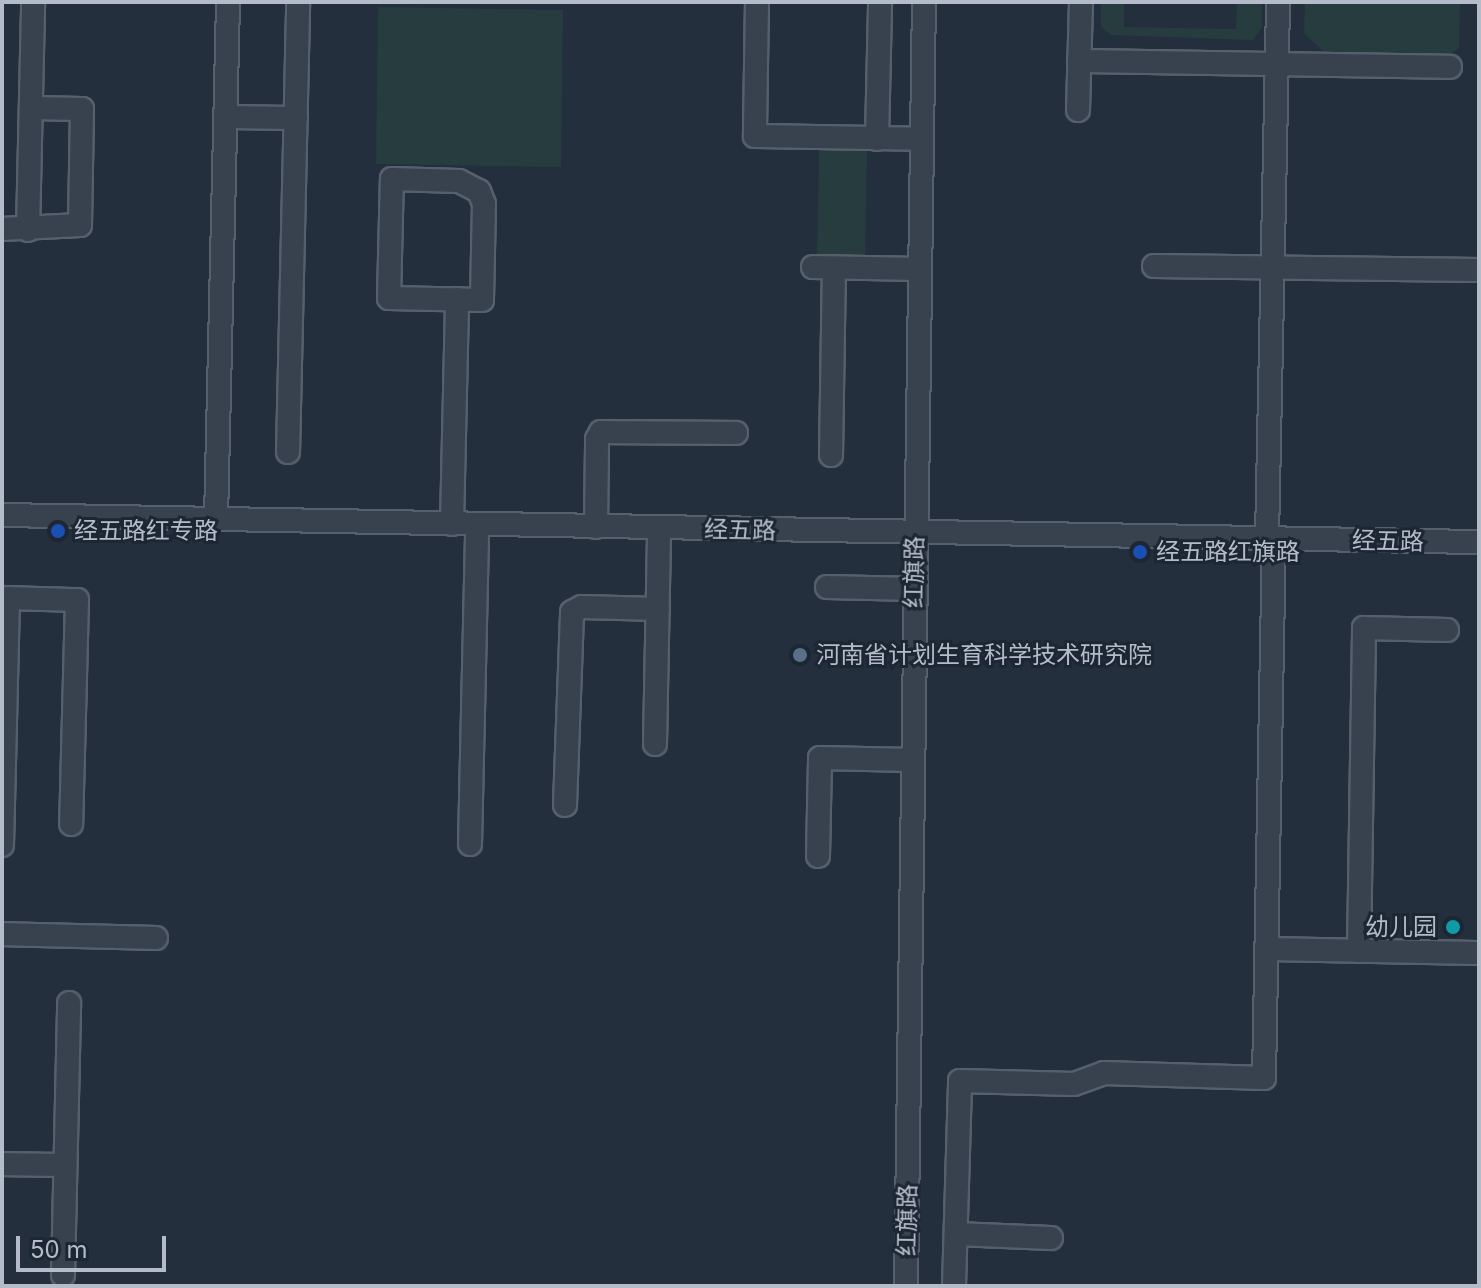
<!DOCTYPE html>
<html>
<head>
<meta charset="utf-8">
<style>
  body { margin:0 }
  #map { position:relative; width:1481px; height:1288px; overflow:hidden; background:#242f3e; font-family:Inter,"Noto Sans SC",sans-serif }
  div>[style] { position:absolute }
  .green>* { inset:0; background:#263c3f }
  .roads { filter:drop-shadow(2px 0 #565f6c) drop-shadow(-2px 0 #565f6c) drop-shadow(0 2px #565f6c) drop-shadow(0 -2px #565f6c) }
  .minor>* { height:22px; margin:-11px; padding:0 11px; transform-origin:11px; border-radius:11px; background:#38414e }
  .dots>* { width:22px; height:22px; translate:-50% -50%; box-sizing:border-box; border:4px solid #1d2633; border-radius:50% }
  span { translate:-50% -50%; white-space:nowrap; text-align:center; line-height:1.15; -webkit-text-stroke:6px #1d2633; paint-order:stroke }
  .street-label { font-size:24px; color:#b4bcc9 }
  .poi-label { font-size:24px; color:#b4bcc9 }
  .left { translate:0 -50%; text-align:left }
  .right { translate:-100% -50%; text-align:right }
  .frame { position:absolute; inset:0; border:4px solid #b4bcc9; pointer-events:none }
  .scale { position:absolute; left:16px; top:1236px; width:150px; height:36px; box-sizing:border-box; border:4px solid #b4bcc9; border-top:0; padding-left:10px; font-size:24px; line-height:28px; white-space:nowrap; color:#b4bcc9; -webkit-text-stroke:6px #1d2633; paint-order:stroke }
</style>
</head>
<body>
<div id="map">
  <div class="green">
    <div style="clip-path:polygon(1101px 2px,1124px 2px,1124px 27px,1236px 29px,1237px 2px,1262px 2px,1262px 27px,1253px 40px,1111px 35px,1101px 27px)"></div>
    <div style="clip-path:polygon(1305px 2px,1460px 2px,1459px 48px,1449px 55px,1327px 55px,1304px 33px)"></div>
    <div style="clip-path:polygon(378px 7px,563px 10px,561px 167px,376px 164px)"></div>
    <div style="clip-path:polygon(819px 148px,867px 149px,865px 259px,817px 259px)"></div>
  </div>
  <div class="roads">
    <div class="minor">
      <div style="left:757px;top:2px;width:134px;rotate:90.9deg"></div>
      <div style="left:755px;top:136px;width:166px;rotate:1deg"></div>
      <div style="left:1079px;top:61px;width:371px;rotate:0.9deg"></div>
      <div style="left:1078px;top:110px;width:108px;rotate:-88.4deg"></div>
      <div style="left:226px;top:117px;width:70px;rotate:0.8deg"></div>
      <div style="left:877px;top:139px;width:137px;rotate:-88.7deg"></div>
      <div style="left:392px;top:179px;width:67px;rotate:1.7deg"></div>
      <div style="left:459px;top:181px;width:22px;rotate:27deg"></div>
      <div style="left:479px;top:191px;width:14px;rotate:69deg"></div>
      <div style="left:484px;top:204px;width:96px;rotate:91.2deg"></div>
      <div style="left:482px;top:300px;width:93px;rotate:-178.8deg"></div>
      <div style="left:389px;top:298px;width:119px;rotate:-88.6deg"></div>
      <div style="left:2px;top:229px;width:78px;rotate:-2.9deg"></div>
      <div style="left:80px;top:225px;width:116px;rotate:-89deg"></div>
      <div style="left:82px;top:109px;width:51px;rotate:-178.9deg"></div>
      <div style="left:28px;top:230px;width:228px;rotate:-88.7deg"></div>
      <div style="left:1154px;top:266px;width:325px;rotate:0.7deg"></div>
      <div style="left:813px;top:267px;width:106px;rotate:1.1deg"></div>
      <div style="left:288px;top:452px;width:450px;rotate:-88.7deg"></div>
      <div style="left:831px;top:455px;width:187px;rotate:-89.1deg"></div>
      <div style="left:2px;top:515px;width:1477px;rotate:1.05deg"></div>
      <div style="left:216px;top:519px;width:517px;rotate:-88.67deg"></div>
      <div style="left:452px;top:524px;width:225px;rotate:-88.7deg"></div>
      <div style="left:596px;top:527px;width:88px;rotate:-89.3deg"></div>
      <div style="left:597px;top:439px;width:8px;rotate:-60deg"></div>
      <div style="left:601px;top:432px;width:135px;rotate:0.4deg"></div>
      <div style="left:1267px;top:538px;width:536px;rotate:-88.82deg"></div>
      <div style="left:827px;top:587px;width:87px;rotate:1.3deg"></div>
      <div style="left:655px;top:744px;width:216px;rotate:-88.9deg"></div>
      <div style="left:565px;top:805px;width:193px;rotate:-87.9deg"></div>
      <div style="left:572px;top:612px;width:11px;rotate:-27deg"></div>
      <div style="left:582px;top:607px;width:76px;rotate:1.5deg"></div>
      <div style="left:470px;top:844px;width:319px;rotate:-88.7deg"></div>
      <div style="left:2px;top:845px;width:247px;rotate:-88.6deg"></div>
      <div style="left:8px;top:598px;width:69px;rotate:1.7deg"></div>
      <div style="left:77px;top:600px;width:224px;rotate:91.5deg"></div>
      <div style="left:818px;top:856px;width:98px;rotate:-88.8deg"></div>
      <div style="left:820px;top:758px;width:92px;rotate:1.2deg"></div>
      <div style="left:2px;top:934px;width:154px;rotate:1.5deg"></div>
      <div style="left:1266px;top:949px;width:213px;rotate:1.1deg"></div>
      <div style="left:1359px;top:951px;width:323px;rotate:-89.1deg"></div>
      <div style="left:1364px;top:628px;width:83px;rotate:1.4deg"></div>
      <div style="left:2px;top:1164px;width:63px;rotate:0.9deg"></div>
      <div style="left:956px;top:1234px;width:95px;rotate:2.4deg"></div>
      <div style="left:63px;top:1275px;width:272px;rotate:-88.7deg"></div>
      <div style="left:906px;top:1286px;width:1284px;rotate:-89.2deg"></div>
      <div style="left:954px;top:1286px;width:205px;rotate:-88.3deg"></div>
      <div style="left:960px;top:1081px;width:114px;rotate:1.5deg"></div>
      <div style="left:1074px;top:1084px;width:32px;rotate:-20deg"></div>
      <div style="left:1104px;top:1073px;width:160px;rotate:1.8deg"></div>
      <div style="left:1264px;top:1078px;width:539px;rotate:-88.94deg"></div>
    </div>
  </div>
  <div class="dots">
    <div style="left:58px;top:531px;background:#1a4fb4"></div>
    <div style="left:1140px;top:552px;background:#1a4fb4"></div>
    <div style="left:800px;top:655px;background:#5c6f8a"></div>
    <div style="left:1453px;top:927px;background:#0f9aa8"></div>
  </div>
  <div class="street-label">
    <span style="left:740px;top:530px;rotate:1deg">经五路</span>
    <span style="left:1388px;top:541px;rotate:1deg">经五路</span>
    <span style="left:914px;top:572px;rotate:-89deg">红旗路</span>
    <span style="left:907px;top:1220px;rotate:-89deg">红旗路</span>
  </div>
  <div class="poi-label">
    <span class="left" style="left:74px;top:531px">经五路红专路</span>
    <span class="left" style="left:1156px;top:552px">经五路红旗路</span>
    <span class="left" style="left:816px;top:655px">河南省计划生育科学技术研究院</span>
    <span class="right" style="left:1437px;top:927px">幼儿园</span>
  </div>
  <div class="frame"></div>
  <div class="scale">50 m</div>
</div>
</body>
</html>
